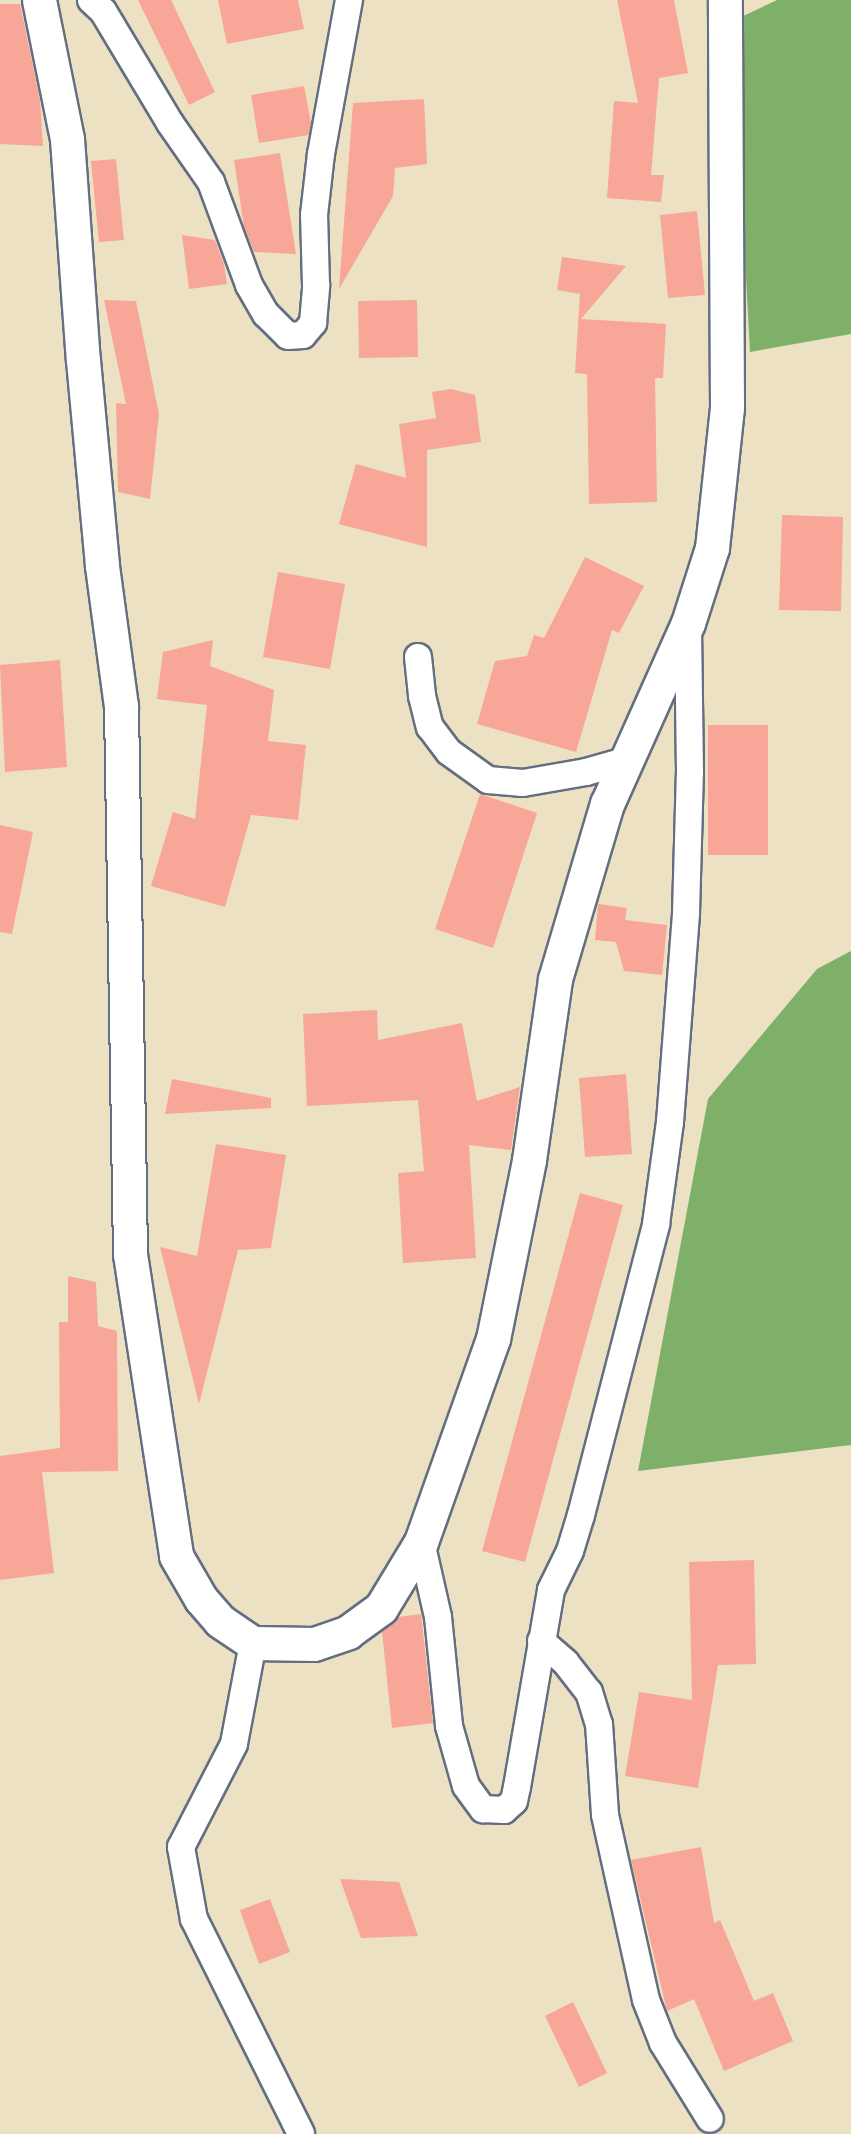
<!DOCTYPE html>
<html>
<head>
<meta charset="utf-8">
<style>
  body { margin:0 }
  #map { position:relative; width:851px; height:2134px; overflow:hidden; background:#ece2c3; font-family:"Patrick Hand",sans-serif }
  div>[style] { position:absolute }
  .forest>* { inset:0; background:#7eb069 }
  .building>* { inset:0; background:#f7a698 }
  .roads { filter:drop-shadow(2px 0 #646e81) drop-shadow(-2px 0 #646e81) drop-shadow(0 2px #646e81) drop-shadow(0 -2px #646e81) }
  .minor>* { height:26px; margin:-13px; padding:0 13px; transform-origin:13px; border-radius:13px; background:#fff }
  .tertiary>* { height:33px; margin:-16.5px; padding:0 16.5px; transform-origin:16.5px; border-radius:16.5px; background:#fff }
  span { translate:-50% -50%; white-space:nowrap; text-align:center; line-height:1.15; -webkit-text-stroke:6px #fff; paint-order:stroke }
</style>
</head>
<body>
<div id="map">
  <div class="forest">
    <div style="clip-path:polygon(777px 0,851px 0,851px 334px,750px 352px,742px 202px,739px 18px)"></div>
    <div style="clip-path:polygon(851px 951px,851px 1445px,638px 1471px,708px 1099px,817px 969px)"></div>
  </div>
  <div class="building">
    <div style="clip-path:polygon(138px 0,171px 0,215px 92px,189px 105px)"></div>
    <div style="clip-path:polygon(218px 0,298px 0,304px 29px,227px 44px)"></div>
    <div style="clip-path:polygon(617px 0,674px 0,688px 73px,659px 78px,651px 175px,664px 175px,661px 202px,607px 198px,614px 101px,638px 103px)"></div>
    <div style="clip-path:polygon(0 4px,20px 4px,40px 100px,43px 146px,0 144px)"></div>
    <div style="clip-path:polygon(304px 86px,311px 123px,309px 135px,259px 143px,251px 95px)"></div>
    <div style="clip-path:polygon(424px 99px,427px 164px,395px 168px,393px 196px,339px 289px,353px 103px)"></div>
    <div style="clip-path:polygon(280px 153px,296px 254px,254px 252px,244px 227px,234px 160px)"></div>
    <div style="clip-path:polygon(116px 159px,124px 240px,99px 242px,91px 161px)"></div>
    <div style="clip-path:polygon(697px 211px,705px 295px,668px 298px,660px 215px)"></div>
    <div style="clip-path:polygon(182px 235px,215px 240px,224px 264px,227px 284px,189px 289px)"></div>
    <div style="clip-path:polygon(562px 257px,626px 266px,581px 319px,666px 324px,663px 378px,655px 378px,657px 502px,589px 504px,587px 374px,575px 373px,580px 294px,557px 290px)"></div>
    <div style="clip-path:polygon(104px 300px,136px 301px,159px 414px,150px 499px,118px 492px,116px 403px,126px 404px)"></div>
    <div style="clip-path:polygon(417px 300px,418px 357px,359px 358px,358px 301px)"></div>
    <div style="clip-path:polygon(451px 389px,475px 395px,481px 442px,427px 450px,427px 547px,339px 524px,356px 464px,406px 478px,399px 424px,436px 418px,432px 392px)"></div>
    <div style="clip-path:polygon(782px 515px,843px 517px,841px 611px,779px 610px)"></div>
    <div style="clip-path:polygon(585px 557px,644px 586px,619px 633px,612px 630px,576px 752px,477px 724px,495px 661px,527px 656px,534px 635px,544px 638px)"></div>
    <div style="clip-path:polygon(278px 572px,345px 584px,330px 669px,263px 657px)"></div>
    <div style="clip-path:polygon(213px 640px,210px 666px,274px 690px,268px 741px,306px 745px,298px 820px,251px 815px,225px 907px,151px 886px,173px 812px,195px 819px,207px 705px,157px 699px,163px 652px)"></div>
    <div style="clip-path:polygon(60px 660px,67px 767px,5px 772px,0 665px)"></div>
    <div style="clip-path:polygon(708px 725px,768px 725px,768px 855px,708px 855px)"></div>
    <div style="clip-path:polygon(480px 794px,537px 813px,493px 948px,435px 929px)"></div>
    <div style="clip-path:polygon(0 825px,33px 832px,12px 934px,0 932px)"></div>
    <div style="clip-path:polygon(598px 904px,627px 908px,625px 920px,667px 925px,662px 975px,624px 971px,616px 942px,595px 940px)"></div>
    <div style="clip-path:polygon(377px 1010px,378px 1040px,462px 1023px,477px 1101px,520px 1087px,511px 1150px,469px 1145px,476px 1258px,403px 1263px,398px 1173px,424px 1171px,418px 1100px,307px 1106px,303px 1014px)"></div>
    <div style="clip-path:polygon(626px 1074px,632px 1154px,585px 1157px,579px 1078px)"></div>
    <div style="clip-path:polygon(172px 1079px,271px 1098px,271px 1108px,165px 1114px)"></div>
    <div style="clip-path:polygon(216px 1144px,286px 1155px,271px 1248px,238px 1250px,199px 1404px,160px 1247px,197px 1256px)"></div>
    <div style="clip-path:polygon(580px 1193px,623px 1205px,525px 1562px,482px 1551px)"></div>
    <div style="clip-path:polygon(68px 1276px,96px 1282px,98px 1326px,117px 1331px,118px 1471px,42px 1472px,54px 1573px,0 1580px,0 1456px,60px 1448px,59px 1322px,68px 1322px)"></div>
    <div style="clip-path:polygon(754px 1560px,756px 1664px,718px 1665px,698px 1788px,625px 1776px,639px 1692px,692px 1700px,689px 1562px)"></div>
    <div style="clip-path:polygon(421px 1614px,433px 1723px,392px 1728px,382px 1631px,398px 1617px)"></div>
    <div style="clip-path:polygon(701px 1847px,714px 1923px,720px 1920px,754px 2001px,773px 1993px,793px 2041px,724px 2071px,694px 1999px,667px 2011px,631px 1860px)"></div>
    <div style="clip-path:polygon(340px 1879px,399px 1882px,418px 1936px,361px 1938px)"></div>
    <div style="clip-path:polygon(270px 1899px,290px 1952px,259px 1964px,240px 1910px)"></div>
    <div style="clip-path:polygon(573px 2002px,607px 2073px,579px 2087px,545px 2016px)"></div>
  </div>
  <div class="roads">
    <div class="minor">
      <div style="left:91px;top:0;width:16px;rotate:43deg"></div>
      <div style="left:103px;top:11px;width:131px;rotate:59.1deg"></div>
      <div style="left:170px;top:123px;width:72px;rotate:55.2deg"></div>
      <div style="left:211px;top:182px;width:110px;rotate:69.7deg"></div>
      <div style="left:249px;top:285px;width:34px;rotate:60deg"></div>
      <div style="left:266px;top:314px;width:31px;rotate:45deg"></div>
      <div style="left:288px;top:336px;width:15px;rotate:-4deg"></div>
      <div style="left:303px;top:335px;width:16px;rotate:-50deg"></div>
      <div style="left:313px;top:323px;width:38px;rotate:-85deg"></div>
      <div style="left:316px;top:285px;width:70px;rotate:-91.6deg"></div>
      <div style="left:314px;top:215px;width:61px;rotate:-83.5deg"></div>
      <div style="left:321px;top:154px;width:157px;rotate:-79.7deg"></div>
      <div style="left:418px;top:657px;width:39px;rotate:84deg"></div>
      <div style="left:422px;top:696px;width:32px;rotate:76deg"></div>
      <div style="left:430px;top:727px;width:31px;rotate:53deg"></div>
      <div style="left:449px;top:752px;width:48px;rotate:35.7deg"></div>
      <div style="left:488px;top:780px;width:35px;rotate:5deg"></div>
      <div style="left:523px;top:783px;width:64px;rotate:-9.9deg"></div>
      <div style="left:586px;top:772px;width:44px;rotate:-15.9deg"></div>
      <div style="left:421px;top:1542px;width:77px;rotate:77.2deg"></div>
      <div style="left:438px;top:1617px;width:110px;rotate:84.2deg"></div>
      <div style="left:449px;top:1726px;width:62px;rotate:74.2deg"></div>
      <div style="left:466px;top:1786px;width:29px;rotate:54deg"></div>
      <div style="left:483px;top:1809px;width:21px;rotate:3deg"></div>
      <div style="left:504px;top:1810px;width:13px;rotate:-42deg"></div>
      <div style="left:514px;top:1801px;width:14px;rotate:-78deg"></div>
      <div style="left:517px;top:1787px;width:200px;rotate:-80.2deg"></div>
      <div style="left:551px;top:1590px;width:43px;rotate:-64deg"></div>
      <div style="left:570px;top:1551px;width:38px;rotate:-73deg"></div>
      <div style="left:581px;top:1515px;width:301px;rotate:-75.5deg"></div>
      <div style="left:656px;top:1224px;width:103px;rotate:-82.2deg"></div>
      <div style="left:670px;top:1122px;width:210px;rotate:-85.6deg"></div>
      <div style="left:686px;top:913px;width:141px;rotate:-88.4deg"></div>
      <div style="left:690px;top:772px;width:145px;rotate:-90.8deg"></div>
      <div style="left:541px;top:1641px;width:33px;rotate:41deg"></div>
      <div style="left:566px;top:1663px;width:37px;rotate:52deg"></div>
      <div style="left:589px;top:1692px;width:34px;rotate:73deg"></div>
      <div style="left:599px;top:1724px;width:91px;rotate:86.2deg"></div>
      <div style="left:605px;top:1815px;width:189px;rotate:77.5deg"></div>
      <div style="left:646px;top:2000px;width:46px;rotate:68.4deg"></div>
      <div style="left:663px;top:2043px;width:89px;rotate:58.3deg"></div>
      <div style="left:253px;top:1643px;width:103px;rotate:100.7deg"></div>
      <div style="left:234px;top:1744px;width:116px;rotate:117.2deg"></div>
      <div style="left:181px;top:1847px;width:73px;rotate:79.8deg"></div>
      <div style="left:194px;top:1919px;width:240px;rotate:63.5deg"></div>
    </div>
    <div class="tertiary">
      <div style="left:39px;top:0;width:142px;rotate:78.6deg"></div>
      <div style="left:67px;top:139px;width:222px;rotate:85.9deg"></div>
      <div style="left:83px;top:360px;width:207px;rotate:84.7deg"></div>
      <div style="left:102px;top:566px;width:141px;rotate:82.3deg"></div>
      <div style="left:121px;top:706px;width:548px;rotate:89.06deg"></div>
      <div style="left:130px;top:1254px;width:305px;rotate:81.3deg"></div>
      <div style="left:176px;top:1556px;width:50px;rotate:59.8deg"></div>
      <div style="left:201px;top:1599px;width:29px;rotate:49deg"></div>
      <div style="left:220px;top:1621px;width:40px;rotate:34deg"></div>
      <div style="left:253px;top:1643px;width:61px;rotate:0.9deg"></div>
      <div style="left:314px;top:1644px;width:36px;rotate:-19deg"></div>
      <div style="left:348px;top:1632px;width:41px;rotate:-36deg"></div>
      <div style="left:381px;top:1608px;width:77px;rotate:-58.8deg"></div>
      <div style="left:421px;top:1542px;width:215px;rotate:-70.5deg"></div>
      <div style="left:493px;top:1339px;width:183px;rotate:-78.6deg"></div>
      <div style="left:529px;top:1160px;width:183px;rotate:-81.8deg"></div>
      <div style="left:555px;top:979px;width:183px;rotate:-73.5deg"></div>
      <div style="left:607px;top:804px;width:198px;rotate:-65.9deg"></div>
      <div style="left:688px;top:623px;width:79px;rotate:-72.3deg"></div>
      <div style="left:712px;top:548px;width:142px;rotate:-83.9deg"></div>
      <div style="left:727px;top:407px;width:407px;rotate:-90.3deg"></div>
    </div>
  </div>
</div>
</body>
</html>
